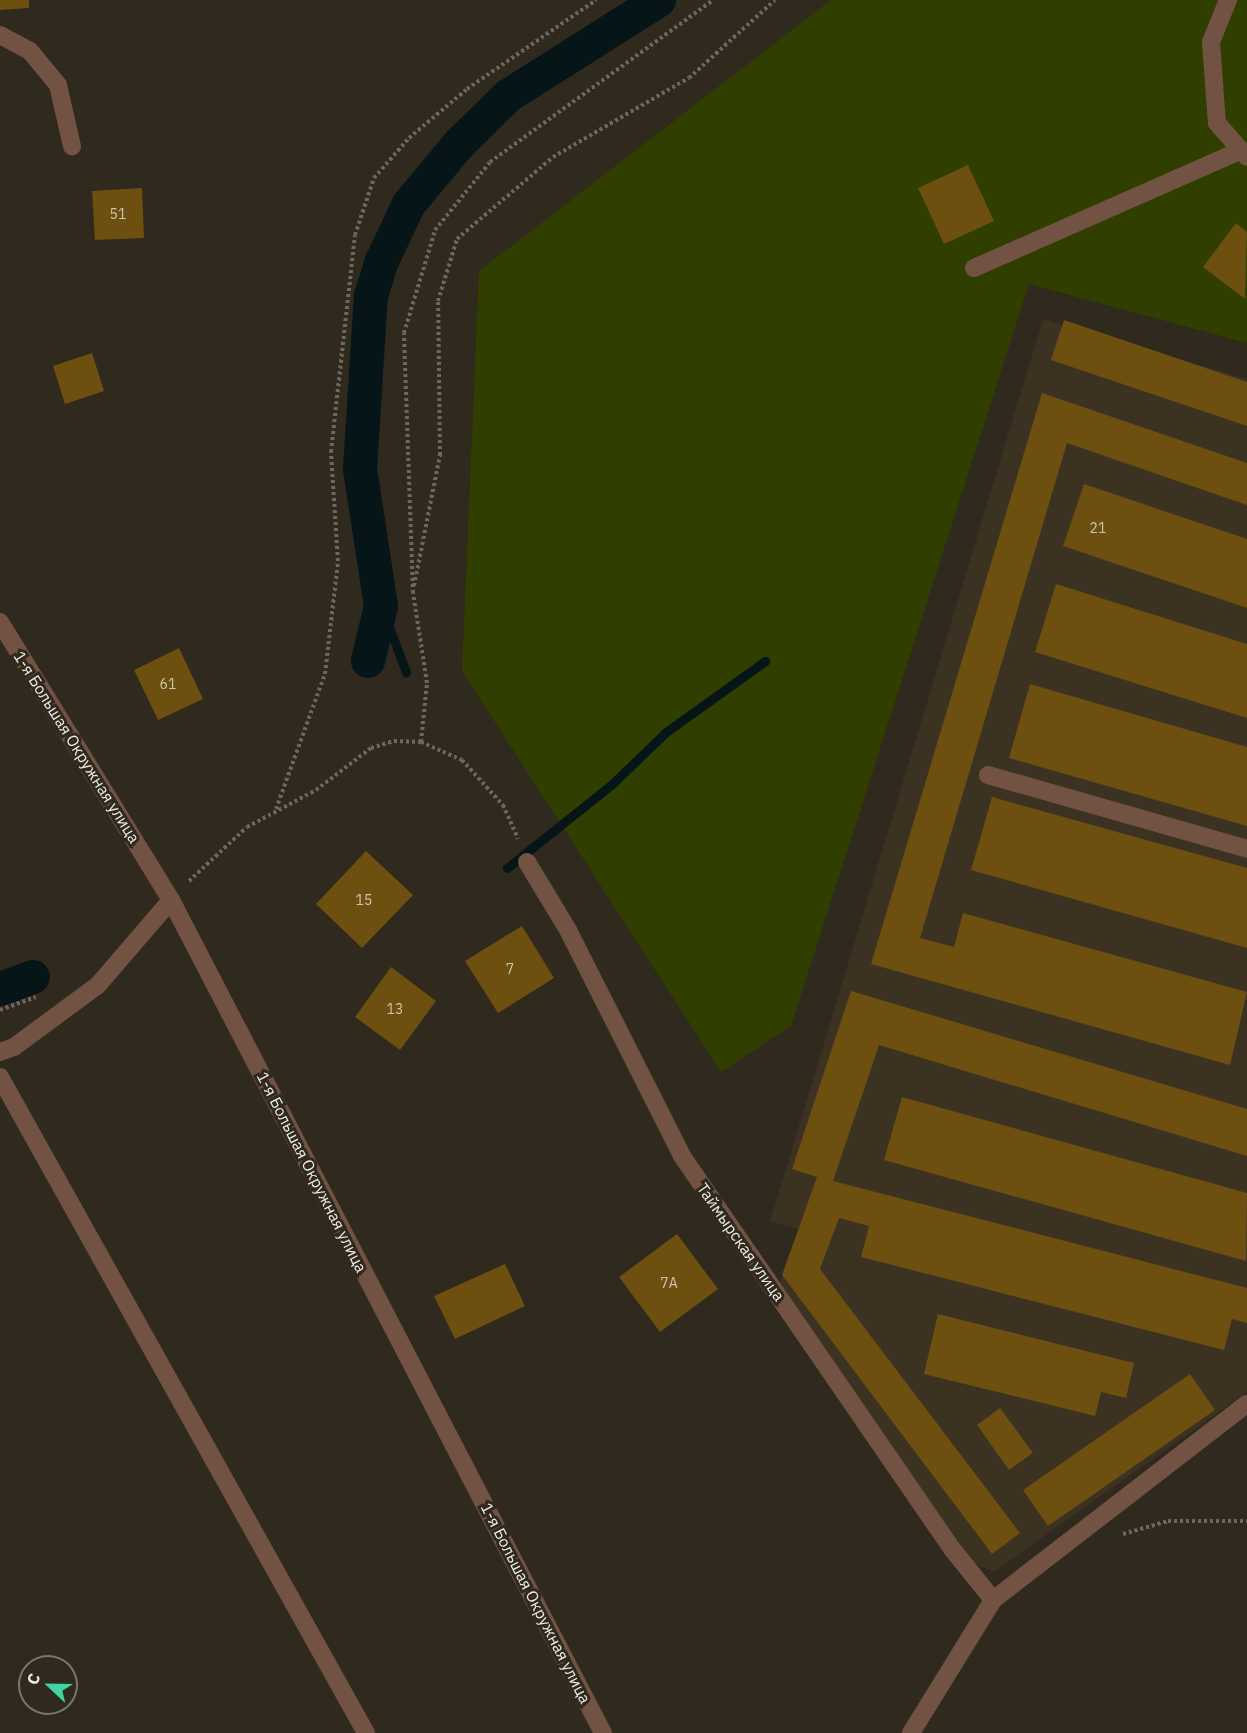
<!DOCTYPE html>
<html>
<head>
<meta charset="utf-8">
<style>
  body { margin:0 }
  #map { position:relative; width:1247px; height:1733px; overflow:hidden; background:#2f291e; font-family:"IBM Plex Sans",sans-serif }
  div>[style] { position:absolute }
  .built>* { inset:0; background:#3c3222 }
  .green>* { inset:0; background:#303e00 }
  .stream>* { height:9px; margin:-4.5px; padding:0 4.5px; transform-origin:4.5px; border-radius:4.5px; background:#061517 }
  .canal>* { height:34px; margin:-17px; padding:0 17px; transform-origin:17px; border-radius:17px; background:#061517 }
  .building>* { inset:0; background:#6d4f10 }
  .path>* { height:4px; margin-top:-2px; transform-origin:0; background:repeating-linear-gradient(90deg,#6d685e 0 3px,transparent 0 6px) }
  .minor>* { height:18px; margin:-9px; padding:0 9px; transform-origin:9px; border-radius:9px; background:#715243 }
  span { translate:-50% -50%; white-space:nowrap; text-align:center; line-height:1.15; -webkit-text-stroke:6px #2f291e; paint-order:stroke }
  .number-label { font-size:14px; color:#cec4af }
  .number-label span { -webkit-text-stroke-width:0 }
  .street-label { font-size:16px; color:#efebe4 }
  .north { position:absolute; left:18px; top:1655px; width:60px; height:60px; box-sizing:border-box; background:#2f291e; border:2px solid #7c776d; border-radius:50%; rotate:292deg; font-size:16px; font-weight:700; line-height:24px; text-align:center; color:#efebe4 }
  .north::after { content:''; display:block; margin:auto; width:21px; height:27px; background:#3ed4a3; clip-path:polygon(50% 0,100% 100%,50% 72%,0 100%) }
</style>
</head>
<body>
<div id="map">
  <div class="built">
    <div style="clip-path:polygon(1043px 319px,1247px 379px,1247px 1392px,994px 1572px,975px 1564px,777px 1289px,802px 1230px,770px 1222px)"></div>
  </div>
  <div class="green">
    <div style="clip-path:polygon(831px 0,1247px 0,1247px 343px,1029px 284px,791px 1026px,721px 1072px,462px 671px,479px 271px)"></div>
  </div>
  <div class="stream">
    <div style="left:381px;top:606px;width:71px;rotate:69.3deg"></div>
    <div style="left:507px;top:868px;width:133px;rotate:-38.6deg"></div>
    <div style="left:611px;top:785px;width:76px;rotate:-43.9deg"></div>
    <div style="left:666px;top:732px;width:122px;rotate:-35.6deg"></div>
  </div>
  <div class="canal">
    <div style="left:368px;top:661px;width:57px;rotate:-76.7deg"></div>
    <div style="left:381px;top:606px;width:139px;rotate:-98.7deg"></div>
    <div style="left:360px;top:469px;width:173px;rotate:-86.4deg"></div>
    <div style="left:371px;top:296px;width:37px;rotate:-73deg"></div>
    <div style="left:382px;top:261px;width:63px;rotate:-64.7deg"></div>
    <div style="left:409px;top:204px;width:78px;rotate:-50.2deg"></div>
    <div style="left:459px;top:144px;width:69px;rotate:-44.4deg"></div>
    <div style="left:508px;top:96px;width:179px;rotate:-32.4deg"></div>
    <div style="left:0;top:989px;width:35px;rotate:-20deg"></div>
  </div>
  <div class="building">
    <div style="clip-path:polygon(0 0,29px 0,29px 8px,0 10px)"></div>
    <div style="clip-path:polygon(968px 165px,994px 221px,944px 244px,918px 188px)"></div>
    <div style="clip-path:polygon(142px 188px,144px 238px,95px 240px,92px 191px)"></div>
    <div style="clip-path:polygon(1236px 223px,1247px 232px,1245px 299px,1203px 267px)"></div>
    <div style="clip-path:polygon(1064px 320px,1247px 382px,1247px 426px,1051px 360px)"></div>
    <div style="clip-path:polygon(92px 353px,104px 391px,65px 404px,53px 366px)"></div>
    <div style="clip-path:polygon(1042px 393px,1247px 463px,1247px 505px,1067px 443px,920px 938px,954px 947px,963px 913px,1247px 992px,1230px 1065px,871px 964px)"></div>
    <div style="clip-path:polygon(1084px 484px,1247px 539px,1247px 608px,1063px 546px)"></div>
    <div style="clip-path:polygon(1056px 584px,1247px 644px,1247px 718px,1035px 652px)"></div>
    <div style="clip-path:polygon(179px 648px,203px 699px,158px 720px,134px 670px)"></div>
    <div style="clip-path:polygon(1030px 684px,1247px 747px,1247px 826px,1009px 758px)"></div>
    <div style="clip-path:polygon(992px 797px,1247px 868px,1247px 948px,971px 870px)"></div>
    <div style="clip-path:polygon(366px 851px,413px 895px,362px 948px,316px 904px)"></div>
    <div style="clip-path:polygon(522px 926px,554px 978px,498px 1013px,465px 961px)"></div>
    <div style="clip-path:polygon(391px 967px,436px 1001px,400px 1050px,355px 1017px)"></div>
    <div style="clip-path:polygon(851px 991px,1247px 1109px,1247px 1156px,879px 1045px,833px 1181px,1247px 1288px,1247px 1323px,1232px 1319px,1224px 1350px,861px 1257px,869px 1226px,839px 1218px,820px 1269px,1020px 1533px,992px 1554px,782px 1275px,817px 1177px,792px 1169px)"></div>
    <div style="clip-path:polygon(902px 1097px,1247px 1193px,1246px 1261px,884px 1160px)"></div>
    <div style="clip-path:polygon(677px 1234px,718px 1289px,660px 1332px,619px 1277px)"></div>
    <div style="clip-path:polygon(505px 1264px,525px 1306px,455px 1339px,434px 1296px)"></div>
    <div style="clip-path:polygon(938px 1314px,1134px 1363px,1126px 1398px,1101px 1392px,1095px 1416px,924px 1374px)"></div>
    <div style="clip-path:polygon(1190px 1374px,1215px 1410px,1048px 1526px,1023px 1490px)"></div>
    <div style="clip-path:polygon(1000px 1408px,1033px 1453px,1009px 1470px,977px 1425px)"></div>
  </div>
  <div class="path">
    <div style="left:414px;top:586px;width:134px;rotate:-78.8deg"></div>
    <div style="left:440px;top:455px;width:154px;rotate:-90.7deg"></div>
    <div style="left:438px;top:301px;width:65px;rotate:-73deg"></div>
    <div style="left:457px;top:239px;width:126px;rotate:-40.5deg"></div>
    <div style="left:553px;top:157px;width:157px;rotate:-30.2deg"></div>
    <div style="left:689px;top:78px;width:116px;rotate:-42.2deg"></div>
    <div style="left:421px;top:742px;width:45px;rotate:23.7deg"></div>
    <div style="left:462px;top:760px;width:61px;rotate:47.7deg"></div>
    <div style="left:503px;top:805px;width:37px;rotate:66deg"></div>
    <div style="left:276px;top:809px;width:144px;rotate:-70.1deg"></div>
    <div style="left:325px;top:674px;width:114px;rotate:-83.4deg"></div>
    <div style="left:338px;top:561px;width:109px;rotate:-93.7deg"></div>
    <div style="left:331px;top:452px;width:218px;rotate:-83.7deg"></div>
    <div style="left:355px;top:235px;width:60px;rotate:-71.6deg"></div>
    <div style="left:374px;top:178px;width:53px;rotate:-48.8deg"></div>
    <div style="left:409px;top:138px;width:76px;rotate:-40.2deg"></div>
    <div style="left:467px;top:89px;width:157px;rotate:-34.6deg"></div>
    <div style="left:189px;top:881px;width:79px;rotate:-43deg"></div>
    <div style="left:247px;top:827px;width:78px;rotate:-28.2deg"></div>
    <div style="left:316px;top:790px;width:69px;rotate:-37.4deg"></div>
    <div style="left:371px;top:748px;width:24px;rotate:-17deg"></div>
    <div style="left:394px;top:741px;width:27px;rotate:2deg"></div>
    <div style="left:421px;top:742px;width:59px;rotate:-84.2deg"></div>
    <div style="left:427px;top:683px;width:91px;rotate:-98.8deg"></div>
    <div style="left:413px;top:593px;width:260px;rotate:-92deg"></div>
    <div style="left:404px;top:333px;width:108px;rotate:-73.2deg"></div>
    <div style="left:435px;top:230px;width:87px;rotate:-51deg"></div>
    <div style="left:490px;top:162px;width:276px;rotate:-36deg"></div>
    <div style="left:0;top:1010px;width:38px;rotate:-20deg"></div>
    <div style="left:1123px;top:1534px;width:47px;rotate:-16.1deg"></div>
    <div style="left:1168px;top:1521px;width:79px"></div>
  </div>
  <div class="minor">
    <div style="left:1228px;top:0;width:45px;rotate:112deg"></div>
    <div style="left:1211px;top:42px;width:81px;rotate:85.8deg"></div>
    <div style="left:1217px;top:123px;width:45px;rotate:48.6deg"></div>
    <div style="left:0;top:35px;width:34px;rotate:28deg"></div>
    <div style="left:30px;top:51px;width:44px;rotate:50.5deg"></div>
    <div style="left:58px;top:85px;width:63px;rotate:77.1deg"></div>
    <div style="left:974px;top:268px;width:292px;rotate:-23.8deg"></div>
    <div style="left:0;top:622px;width:326px;rotate:58.4deg"></div>
    <div style="left:171px;top:900px;width:938px;rotate:62.59deg"></div>
    <div style="left:988px;top:775px;width:269px;rotate:15.9deg"></div>
    <div style="left:527px;top:862px;width:79px;rotate:58.9deg"></div>
    <div style="left:568px;top:930px;width:253px;rotate:63.2deg"></div>
    <div style="left:682px;top:1156px;width:478px;rotate:55.5deg"></div>
    <div style="left:953px;top:1550px;width:64px;rotate:51.3deg"></div>
    <div style="left:0;top:1052px;width:15px;rotate:-20deg"></div>
    <div style="left:14px;top:1047px;width:104px;rotate:-36.4deg"></div>
    <div style="left:98px;top:985px;width:112px;rotate:-49.3deg"></div>
    <div style="left:0;top:1077px;width:751px;rotate:60.84deg"></div>
    <div style="left:911px;top:1733px;width:156px;rotate:-58.3deg"></div>
    <div style="left:993px;top:1600px;width:321px;rotate:-37.7deg"></div>
  </div>
  <div class="number-label">
    <span style="left:118px;top:214px">51</span>
    <span style="left:1098px;top:528px">21</span>
    <span style="left:168px;top:684px">61</span>
    <span style="left:364px;top:900px">15</span>
    <span style="left:510px;top:969px">7</span>
    <span style="left:395px;top:1009px">13</span>
    <span style="left:669px;top:1283px">7А</span>
  </div>
  <div class="street-label">
    <span style="left:77px;top:747px;rotate:58deg">1-я Большая Окружная улица</span>
    <span style="left:312px;top:1172px;rotate:63deg">1-я Большая Окружная улица</span>
    <span style="left:741px;top:1242px;rotate:55deg">Таймырская улица</span>
    <span style="left:536px;top:1603px;rotate:63deg">1-я Большая Окружная улица</span>
  </div>
  <div class="north">С</div>
</div>
</body>
</html>
